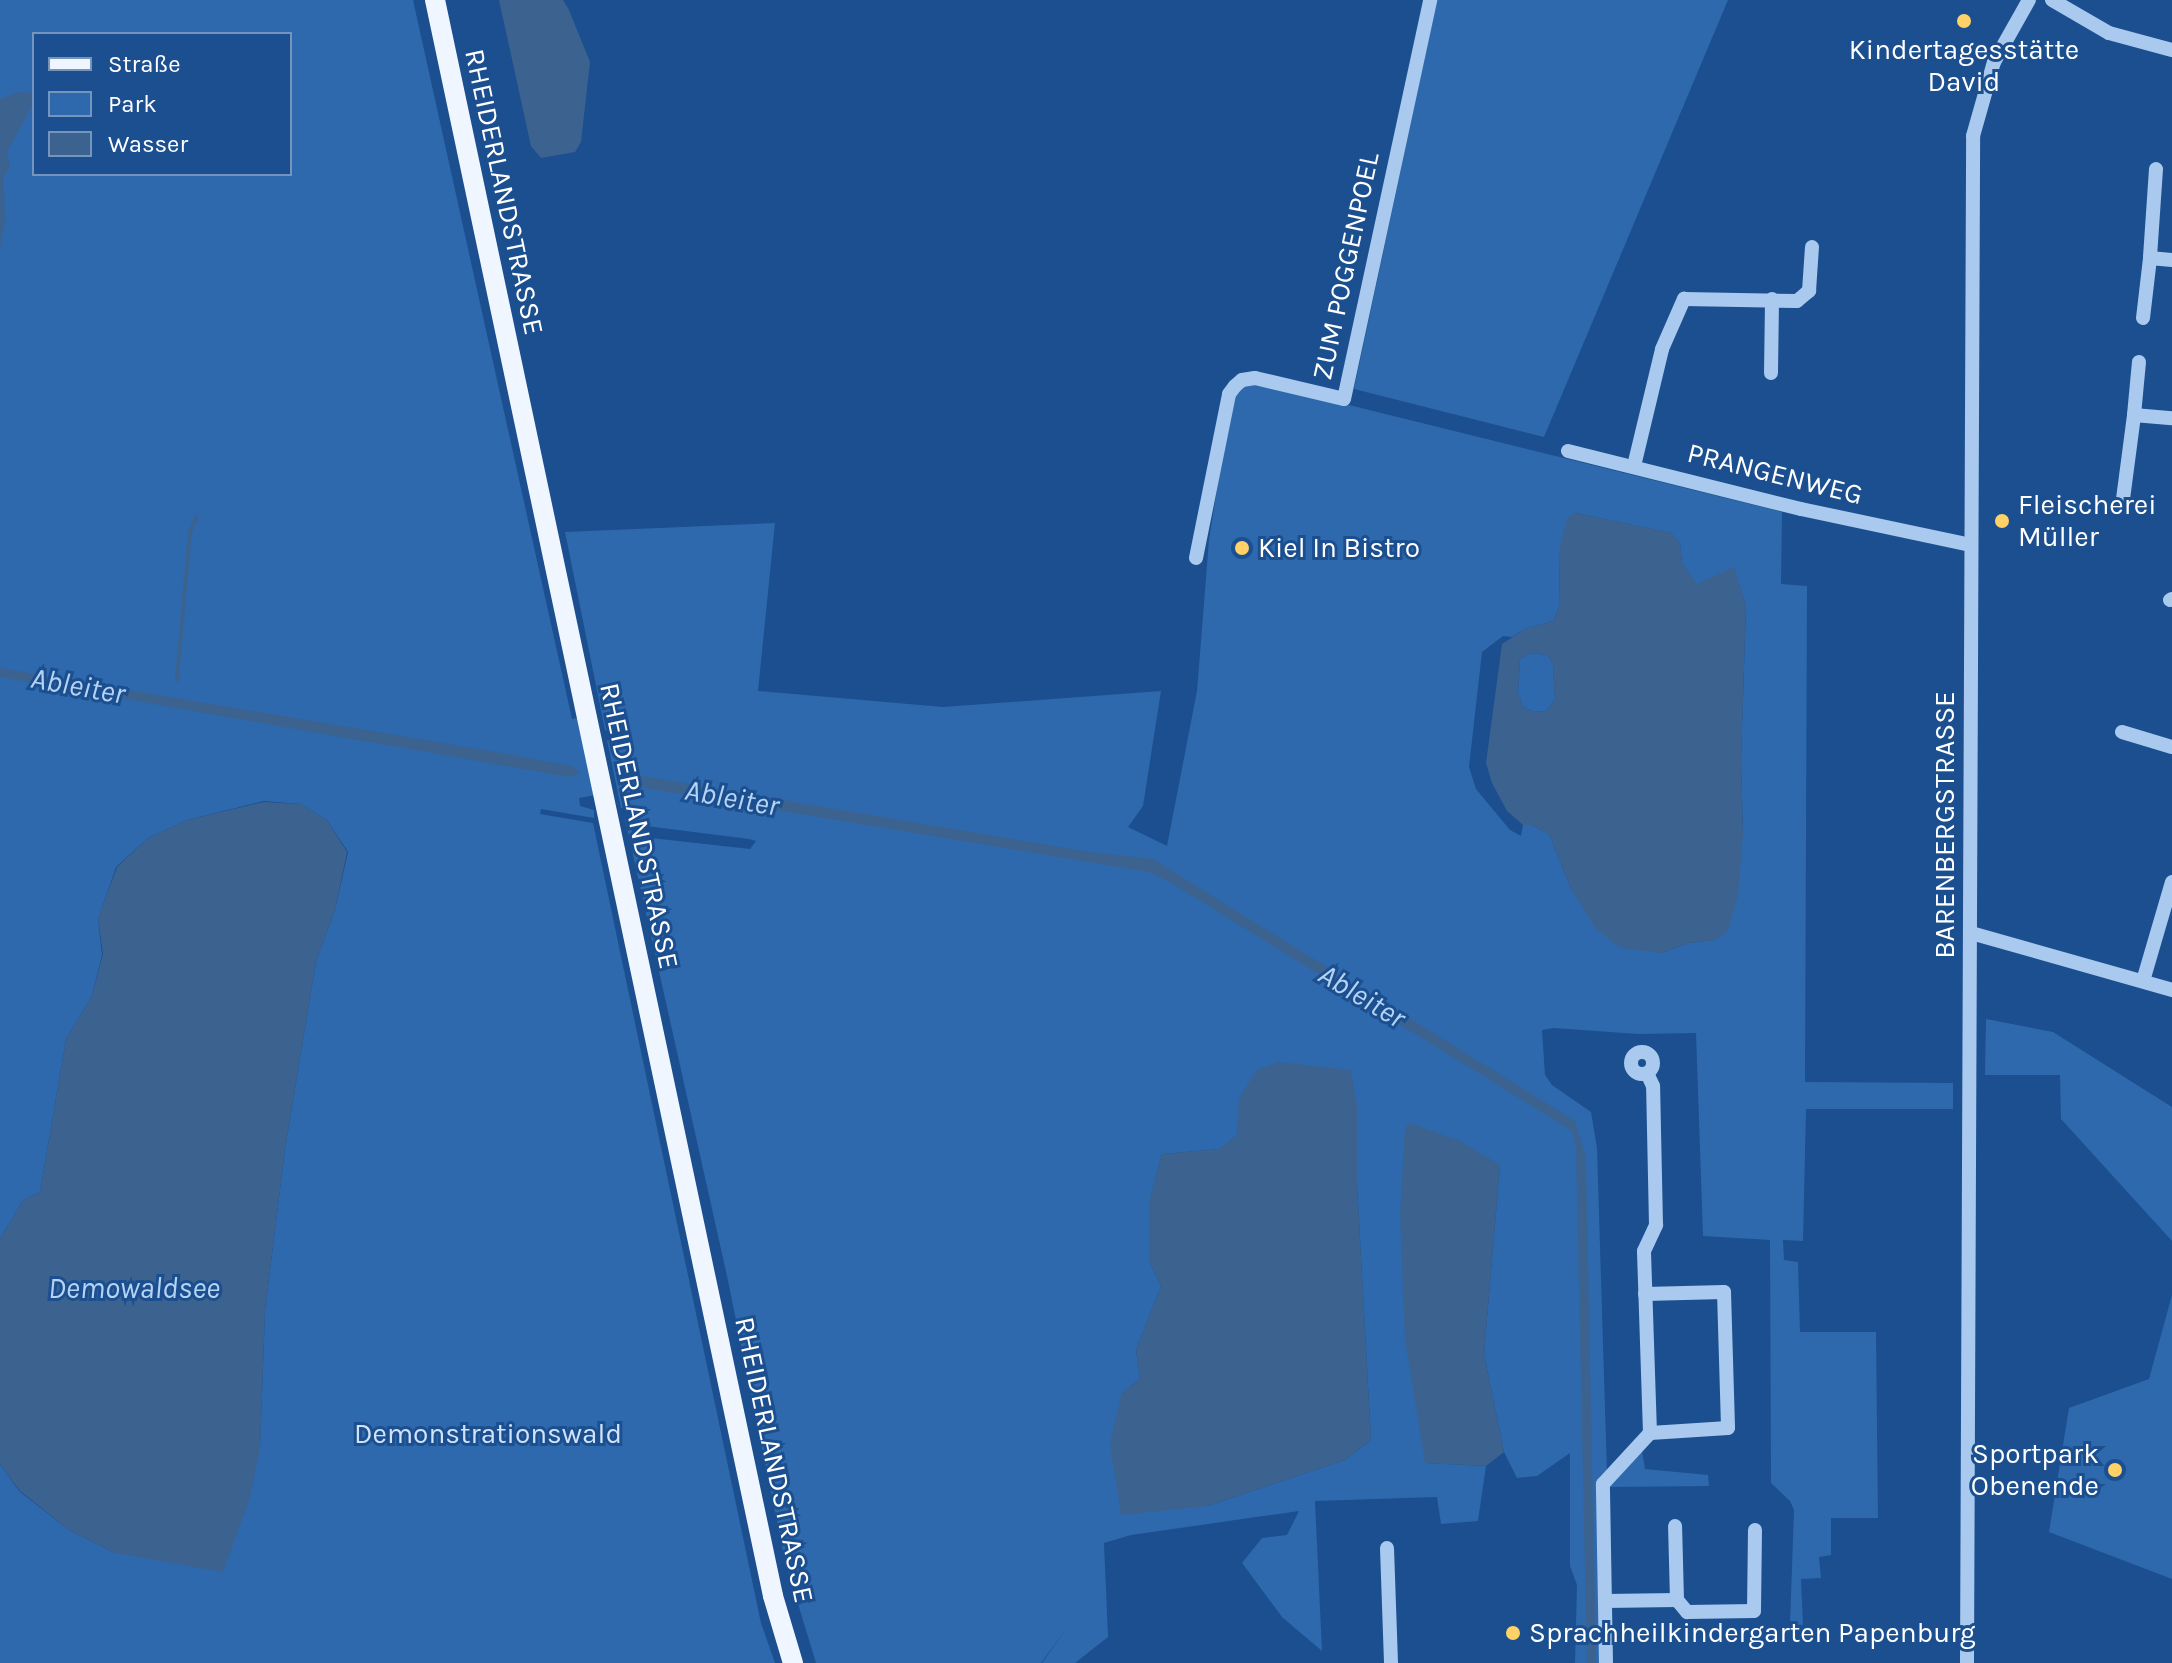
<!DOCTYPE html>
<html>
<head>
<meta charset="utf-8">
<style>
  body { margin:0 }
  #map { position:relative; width:2172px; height:1663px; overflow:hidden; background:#1b4f8f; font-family:Karla,sans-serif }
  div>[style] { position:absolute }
  .green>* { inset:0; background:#2e69ad }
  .water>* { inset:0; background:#3c6290 }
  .stream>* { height:4px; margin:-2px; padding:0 2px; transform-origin:2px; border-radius:2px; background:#3c6290 }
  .minor>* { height:14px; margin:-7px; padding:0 7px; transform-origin:7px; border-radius:7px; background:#a9c9ee }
  .minor>.ring { margin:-7px; padding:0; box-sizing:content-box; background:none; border:14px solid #a9c9ee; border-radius:50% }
  .major>* { height:20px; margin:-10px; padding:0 10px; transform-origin:10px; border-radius:10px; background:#f0f6ff }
  .dots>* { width:22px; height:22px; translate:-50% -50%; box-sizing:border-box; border:4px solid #1b4f8f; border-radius:50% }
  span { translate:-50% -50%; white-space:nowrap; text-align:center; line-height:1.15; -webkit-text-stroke:6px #1b4f8f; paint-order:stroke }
  .poi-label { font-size:28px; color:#fff }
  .left { translate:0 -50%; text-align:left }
  .right { translate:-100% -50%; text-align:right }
  .street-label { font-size:28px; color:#fff }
  .park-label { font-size:28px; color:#cfe3fa }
  .water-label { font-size:30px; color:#b5d3f5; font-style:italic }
  .legend { position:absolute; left:32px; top:32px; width:260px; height:144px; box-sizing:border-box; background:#1b4f8f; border:2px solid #7695bc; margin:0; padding:10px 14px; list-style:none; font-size:24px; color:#fff }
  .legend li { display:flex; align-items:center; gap:16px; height:40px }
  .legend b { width:40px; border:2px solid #7695bc }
</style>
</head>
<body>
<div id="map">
  <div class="green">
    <div style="clip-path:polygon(evenodd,0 0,413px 0,572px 719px,582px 717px,595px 795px,579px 798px,580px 806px,594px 810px,594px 818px,541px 809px,540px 814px,593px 823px,761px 1623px,775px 1663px,0 1663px,0 1464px,19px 1491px,69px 1530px,115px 1553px,260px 1448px,265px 1311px,285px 1149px,316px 962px,335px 910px,348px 852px,327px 820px,300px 804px,264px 801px,187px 820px,148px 838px,116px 867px,98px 919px,102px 955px,92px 996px,66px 1039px,40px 1192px,23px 1200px,0 1239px,0 0,34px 34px,290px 34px,290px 174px,34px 174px,34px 34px)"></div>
    <div style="clip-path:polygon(1437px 0,1728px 0,1544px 437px,1354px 389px)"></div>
    <div style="clip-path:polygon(evenodd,1256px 382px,1782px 512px,1781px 584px,1807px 586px,1805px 1082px,1953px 1083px,1953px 1109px,1806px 1109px,1803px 1241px,1783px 1240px,1784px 1260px,1798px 1262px,1800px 1332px,1876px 1332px,1878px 1518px,1831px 1518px,1831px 1555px,1819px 1557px,1821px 1578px,1801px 1579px,1803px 1625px,1790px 1624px,1794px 1510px,1790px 1501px,1771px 1483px,1770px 1240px,1703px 1236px,1696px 1033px,1638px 1034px,1554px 1028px,1542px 1030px,1545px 1075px,1552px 1085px,1591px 1112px,1597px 1148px,1607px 1473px,1604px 1663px,1575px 1663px,1577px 1585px,1570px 1566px,1570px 1453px,1537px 1476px,1517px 1478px,1504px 1452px,1484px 1354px,1500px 1165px,1425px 1463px,1486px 1466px,1478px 1521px,1441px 1524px,1437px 1497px,1315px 1501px,1322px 1651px,1282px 1617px,1242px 1563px,1262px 1538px,1287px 1535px,1299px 1511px,1131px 1535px,1104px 1543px,1108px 1637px,1075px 1663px,1042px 1663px,1066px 1629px,1041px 1663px,816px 1663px,785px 1561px,727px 1276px,625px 819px,639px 813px,637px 807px,621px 808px,607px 740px,612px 741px,611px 734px,605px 730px,565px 532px,775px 523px,758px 691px,943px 707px,1161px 691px,1143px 806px,1128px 827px,1167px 846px,1197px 691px,1209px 540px,1232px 393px,1238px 386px,1256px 382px,1575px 513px,1671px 533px,1680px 544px,1682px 563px,1697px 585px,1734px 568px,1746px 606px,1741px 760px,1743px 834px,1715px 940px,1689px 943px,1661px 953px,1571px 889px,1549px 834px,1532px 825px,1523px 825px,1521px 836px,1510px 830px,1476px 789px,1469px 767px,1482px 652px,1503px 636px,1512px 637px,1525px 629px,1553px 621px,1559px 607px,1560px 547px,1575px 513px,1256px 382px,630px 824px,749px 839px,756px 841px,750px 849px,633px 836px,630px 824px,1256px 382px,1279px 1062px,1357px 1105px,1357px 1184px,1371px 1440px,1345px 1460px,1208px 1506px,1121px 1395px,1140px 1378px,1136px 1350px,1161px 1286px,1149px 1260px,1149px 1203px,1162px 1154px,1220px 1149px,1237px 1135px,1240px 1098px,1258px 1070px,1279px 1062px)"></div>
    <div style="clip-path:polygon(1530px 653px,1548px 655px,1553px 665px,1555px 699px,1547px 711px,1534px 712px,1523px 707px,1518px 692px,1520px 659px)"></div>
    <div style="clip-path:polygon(1986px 1019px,2053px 1032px,2172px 1107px,2172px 1241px,2061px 1119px,2060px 1075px,1985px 1075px)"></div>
    <div style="clip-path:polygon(2172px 1295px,2172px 1579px,2049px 1532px,2069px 1408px,2149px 1379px)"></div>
    <div style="clip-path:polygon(1642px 1451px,1645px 1469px,1708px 1475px,1709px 1486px,1610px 1487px)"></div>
  </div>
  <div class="water">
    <div style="clip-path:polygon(499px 0,563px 0,569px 10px,590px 62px,581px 142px,575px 152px,541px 158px,531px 146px)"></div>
    <div style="clip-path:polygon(18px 92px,33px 93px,34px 102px,7px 152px,10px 167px,4px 176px,5px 224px,0 249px,0 99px)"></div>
    <div style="clip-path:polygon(evenodd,1575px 513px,1672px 533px,1680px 544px,1682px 563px,1697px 584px,1734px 567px,1740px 586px,1746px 606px,1741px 760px,1743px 834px,1738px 896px,1728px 931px,1715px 940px,1689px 943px,1661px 953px,1621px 948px,1596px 929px,1571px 889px,1549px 834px,1532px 825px,1523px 825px,1507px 811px,1492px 783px,1486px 763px,1502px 644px,1525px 629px,1553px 621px,1559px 607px,1560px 547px,1567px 518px,1575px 513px,1530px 653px,1548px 655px,1553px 665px,1555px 699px,1547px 711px,1534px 712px,1523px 707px,1518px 692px,1520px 659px,1530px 653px)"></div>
    <div style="clip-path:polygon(0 668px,513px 755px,571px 766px,581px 773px,569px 777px,0 677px)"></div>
    <div style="clip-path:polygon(618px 772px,1090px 852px,1153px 859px,1575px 1121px,1586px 1157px,1596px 1663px,1587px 1663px,1576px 1148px,1572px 1131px,1168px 881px,1148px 872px,620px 784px)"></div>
    <div style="clip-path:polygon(264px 802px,300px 804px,327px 820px,347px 852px,335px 910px,316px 962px,285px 1149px,265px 1311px,260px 1448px,250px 1498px,223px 1572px,115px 1553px,69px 1530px,19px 1490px,0 1464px,0 1239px,23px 1200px,40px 1192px,66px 1039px,92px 996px,103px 954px,98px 918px,117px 867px,148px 838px,187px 820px)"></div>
    <div style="clip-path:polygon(1278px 1062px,1351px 1070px,1357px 1105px,1357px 1184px,1371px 1440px,1345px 1460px,1208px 1506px,1121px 1515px,1110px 1444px,1121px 1395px,1140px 1378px,1136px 1350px,1161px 1286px,1149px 1260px,1149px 1202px,1162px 1154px,1219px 1149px,1237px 1135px,1239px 1098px,1257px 1070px)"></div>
    <div style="clip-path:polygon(1410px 1123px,1460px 1141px,1500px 1165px,1484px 1354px,1504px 1452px,1486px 1466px,1425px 1463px,1405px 1339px,1400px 1215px,1405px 1128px)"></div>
  </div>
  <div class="stream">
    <div style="left:177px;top:680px;width:149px;rotate:-85deg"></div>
    <div style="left:190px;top:532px;width:17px;rotate:-66deg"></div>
  </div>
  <div class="minor">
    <div style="left:2052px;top:0;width:66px;rotate:30.1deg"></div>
    <div style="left:2109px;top:33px;width:65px;rotate:15.1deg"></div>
    <div style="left:2156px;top:169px;width:89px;rotate:93.9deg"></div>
    <div style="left:2150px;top:258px;width:22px;rotate:5deg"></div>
    <div style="left:2143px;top:318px;width:60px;rotate:-83.3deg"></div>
    <div style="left:2139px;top:362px;width:53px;rotate:95.4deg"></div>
    <div style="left:2134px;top:415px;width:38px;rotate:5deg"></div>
    <div style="left:1771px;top:373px;width:74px;rotate:-89.2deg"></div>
    <div style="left:1568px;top:451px;width:240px;rotate:14deg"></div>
    <div style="left:1801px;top:509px;width:173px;rotate:12deg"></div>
    <div style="left:1634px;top:466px;width:120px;rotate:-76.5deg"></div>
    <div style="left:1662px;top:349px;width:55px;rotate:-66.3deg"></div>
    <div style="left:1684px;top:299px;width:113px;rotate:1deg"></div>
    <div style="left:1797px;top:301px;width:16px;rotate:-40deg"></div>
    <div style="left:1809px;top:291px;width:44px;rotate:-86.1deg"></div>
    <div style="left:2123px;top:499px;width:85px;rotate:-82.5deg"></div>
    <div style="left:1196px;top:558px;width:167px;rotate:-78.6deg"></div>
    <div style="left:1229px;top:394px;width:10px;rotate:-53deg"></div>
    <div style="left:1235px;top:386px;width:9px;rotate:-41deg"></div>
    <div style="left:1242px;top:380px;width:13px;rotate:-9deg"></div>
    <div style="left:1255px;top:378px;width:91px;rotate:13.3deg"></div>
    <div style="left:1344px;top:399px;width:408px;rotate:-77.8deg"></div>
    <div style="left:2170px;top:600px;width:2px;rotate:-27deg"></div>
    <div style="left:2122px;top:732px;width:52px;rotate:16.7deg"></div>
    <div style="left:1971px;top:933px;width:209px;rotate:15.8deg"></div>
    <div style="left:2143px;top:981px;width:103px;rotate:-73.7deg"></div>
    <div class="ring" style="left:1631px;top:1052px;width:8px;height:8px"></div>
    <div style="left:1645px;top:1294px;width:79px;rotate:-1.5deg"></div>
    <div style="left:1724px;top:1292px;width:136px;rotate:88.3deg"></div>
    <div style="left:1728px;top:1428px;width:78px;rotate:176.3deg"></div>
    <div style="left:1387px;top:1548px;width:115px;rotate:88deg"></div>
    <div style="left:1677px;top:1600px;width:16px;rotate:50deg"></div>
    <div style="left:1687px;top:1612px;width:67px;rotate:-0.9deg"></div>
    <div style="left:1754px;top:1611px;width:81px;rotate:-89.3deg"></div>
    <div style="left:1605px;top:1601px;width:72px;rotate:-0.8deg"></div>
    <div style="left:1677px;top:1600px;width:74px;rotate:-91.5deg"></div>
    <div style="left:1606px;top:1663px;width:179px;rotate:-91deg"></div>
    <div style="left:1603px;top:1484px;width:69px;rotate:-47.3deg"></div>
    <div style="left:1650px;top:1433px;width:182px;rotate:-91.9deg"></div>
    <div style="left:1644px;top:1251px;width:29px;rotate:-65deg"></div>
    <div style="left:1656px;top:1225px;width:139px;rotate:-91.2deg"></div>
    <div style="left:1653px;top:1086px;width:14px;rotate:-115deg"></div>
    <div style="left:1967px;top:1663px;width:1527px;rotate:-89.77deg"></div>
    <div style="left:1973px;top:136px;width:77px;rotate:-74.2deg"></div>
    <div style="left:1994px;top:62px;width:71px;rotate:-60.6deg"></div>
  </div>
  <div class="major">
    <div style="left:435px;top:0;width:1631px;rotate:78.04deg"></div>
    <div style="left:773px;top:1596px;width:70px;rotate:73.4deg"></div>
  </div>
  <div class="dots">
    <div style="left:1964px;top:21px;background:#ffd166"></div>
    <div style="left:2002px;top:521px;background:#ffd166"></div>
    <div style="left:1242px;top:548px;background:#ffd166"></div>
    <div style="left:2115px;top:1470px;background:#ffd166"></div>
    <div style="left:1513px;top:1633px;background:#ffd166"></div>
  </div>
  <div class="poi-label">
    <span style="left:1964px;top:66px">Kindertagesstätte<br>David</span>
    <span class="left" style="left:2018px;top:521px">Fleischerei<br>Müller</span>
    <span class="left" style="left:1258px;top:548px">Kiel In Bistro</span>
    <span class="right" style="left:2099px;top:1470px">Sportpark<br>Obenende</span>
    <span class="left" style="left:1529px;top:1633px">Sprachheilkindergarten Papenburg</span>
  </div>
  <div class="street-label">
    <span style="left:504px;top:192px;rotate:78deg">RHEIDERLANDSTRASSE</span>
    <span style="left:1346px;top:266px;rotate:-78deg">ZUM POGGENPOEL</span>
    <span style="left:1775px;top:474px;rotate:14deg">PRANGENWEG</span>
    <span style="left:1945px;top:825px;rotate:-90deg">BARENBERGSTRASSE</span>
    <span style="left:639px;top:826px;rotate:78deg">RHEIDERLANDSTRASSE</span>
    <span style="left:774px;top:1460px;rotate:78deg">RHEIDERLANDSTRASSE</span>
  </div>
  <div class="park-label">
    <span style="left:488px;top:1434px">Demonstrationswald</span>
  </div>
  <div class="water-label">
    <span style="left:78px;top:686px;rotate:10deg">Ableiter</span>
    <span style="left:732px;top:798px;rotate:10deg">Ableiter</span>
    <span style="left:1362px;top:996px;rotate:31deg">Ableiter</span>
    <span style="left:134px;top:1288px">Demowaldsee</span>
  </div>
  <ul class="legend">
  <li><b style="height:10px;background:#f0f6ff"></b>Straße</li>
  <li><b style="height:22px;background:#2e69ad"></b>Park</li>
  <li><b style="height:22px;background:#3c6290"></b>Wasser</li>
  </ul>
</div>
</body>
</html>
